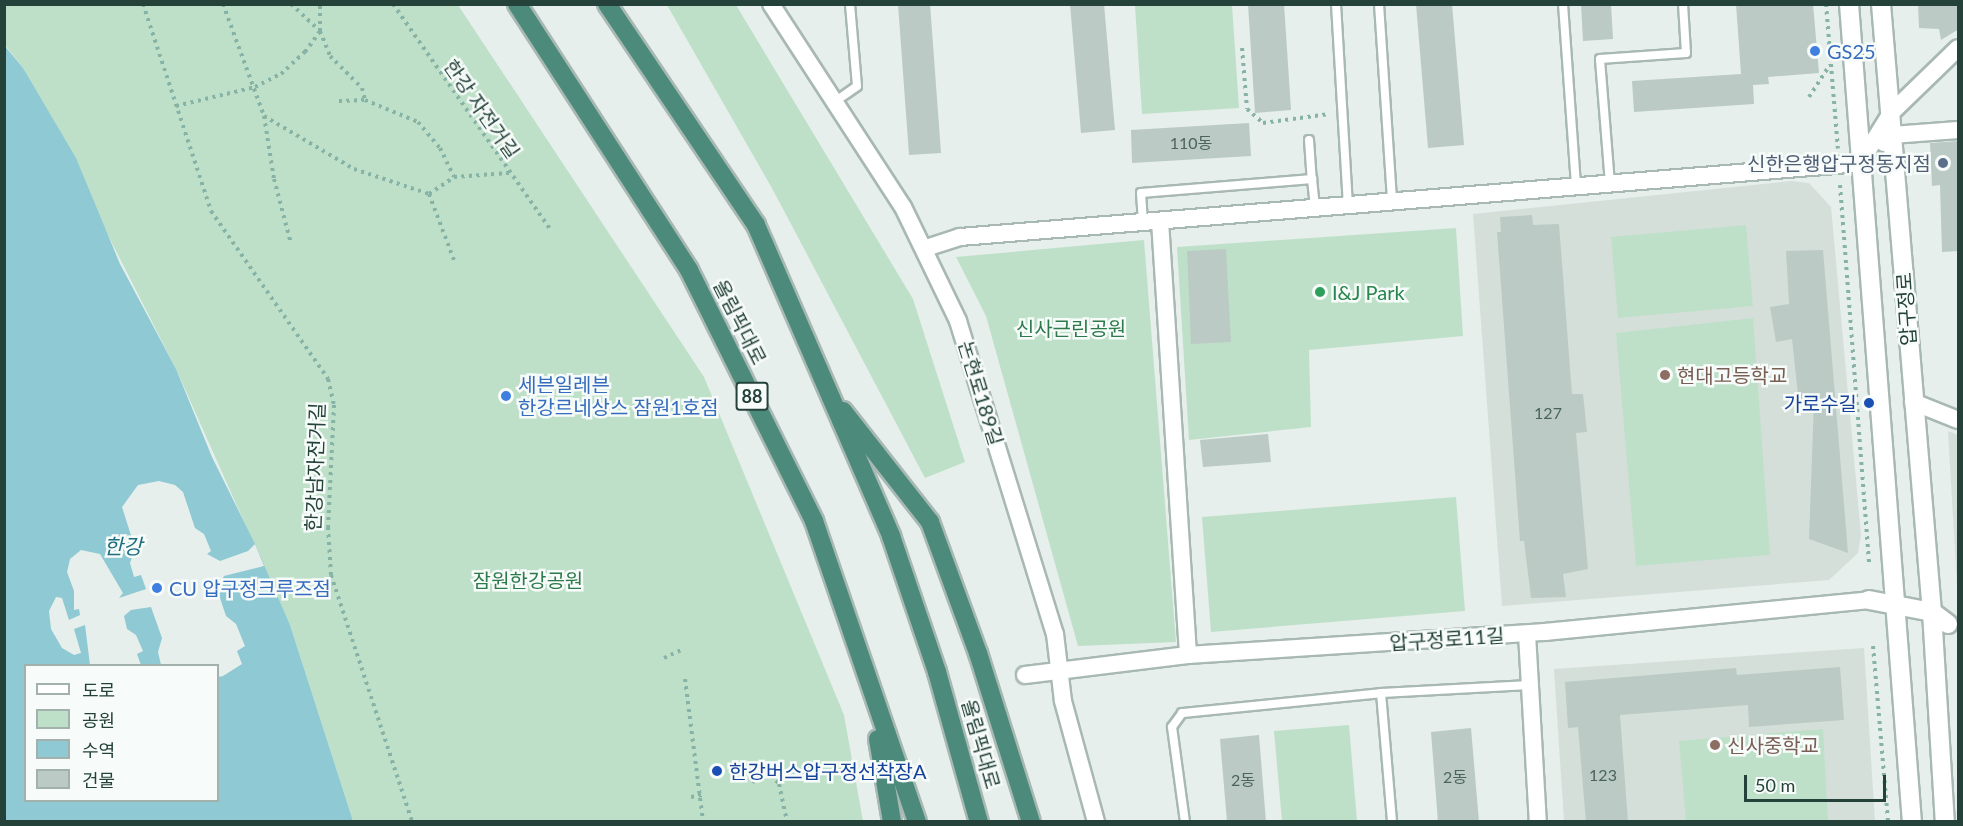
<!DOCTYPE html>
<html>
<head>
<meta charset="utf-8">
<style>
  body { margin:0 }
  #map { position:relative; width:1963px; height:826px; overflow:hidden; background:#e6efeb; font-family:Lato,"Noto Sans KR",sans-serif }
  div>[style] { position:absolute }
  .built>* { inset:0; background:#d4dfda }
  .green>* { inset:0; background:#bfe0c8 }
  .water>* { inset:0; background:#8ec9d4 }
  .pier>* { inset:0; background:#e6efeb }
  .building>* { inset:0; background:#bbcac4 }
  .path>* { height:4px; margin-top:-2px; transform-origin:0; background:repeating-linear-gradient(90deg,#86b3a5 0 3px,transparent 0 7.5px) }
  .roads { filter:drop-shadow(2px 0 #a8b8b2) drop-shadow(-2px 0 #a8b8b2) drop-shadow(0 2px #a8b8b2) drop-shadow(0 -2px #a8b8b2) }
  .service>* { height:8px; margin:-4px; padding:0 4px; transform-origin:4px; border-radius:4px; background:#fff }
  .minor>* { height:16px; margin:-8px; padding:0 8px; transform-origin:8px; border-radius:8px; background:#fff }
  .secondary>* { height:18px; margin:-9px; padding:0 9px; transform-origin:9px; border-radius:9px; background:#fff }
  .trunk>* { height:18px; margin:-9px; padding:0 9px; transform-origin:9px; border-radius:9px; background:#4c8a7c }
  .dots>* { width:16px; height:16px; translate:-50% -50%; box-sizing:border-box; border:3px solid #f7fbf9; border-radius:50% }
  span { translate:-50% -50%; white-space:nowrap; text-align:center; line-height:1.15; -webkit-text-stroke:5px #f7fbf9; paint-order:stroke }
  .number-label { font-size:16px; color:#4a645c }
  .number-label span { -webkit-text-stroke-width:0 }
  .shield-label span { padding:2px 4px; background:#f7fbf9; border:2px solid; border-radius:4px; -webkit-text-stroke-width:0 }
  .shield-label { font-size:18px; color:#24423a; font-weight:700 }
  .shop-label { font-size:20px; color:#366cbe }
  .left { translate:0 -50%; text-align:left }
  .street-label { font-size:20px; color:#24423a }
  .service-label { font-size:20px; color:#4e5e75 }
  .right { translate:-100% -50%; text-align:right }
  .leisure-label { font-size:20px; color:#27864d }
  .park-label { font-size:20px; color:#2d7a4b }
  .education-label { font-size:20px; color:#785e54 }
  .transit-label { font-size:20px; color:#164399 }
  .water-label { font-size:21px; color:#1c6f80; font-style:italic }
  .frame { position:absolute; inset:0; border:6px solid #24423a; pointer-events:none }
  .legend { position:absolute; left:24px; top:664px; width:195px; height:138px; box-sizing:border-box; background:#f7fbf9; border:2px solid #a3b1ad; margin:0; padding:8px 10px; list-style:none; font-size:18px; color:#24423a }
  .legend li { display:flex; align-items:center; gap:12px; height:30px }
  .legend b { width:30px; border:2px solid #a3b1ad }
  .scale { position:absolute; left:1744px; top:775px; width:142px; height:27px; box-sizing:border-box; border:3px solid #24423a; border-top:0; padding-left:8px; font-size:18px; line-height:21px; white-space:nowrap; color:#24423a; -webkit-text-stroke:4px #f7fbf9; paint-order:stroke }
</style>
</head>
<body>
<div id="map">
  <div class="built">
    <div style="clip-path:polygon(1791px 181px,1809px 183px,1831px 207px,1861px 535px,1858px 553px,1829px 580px,1502px 606px,1473px 214px)"></div>
    <div style="clip-path:polygon(1948px 431px,1958px 435px,1958px 603px)"></div>
    <div style="clip-path:polygon(1864px 648px,1875px 821px,1564px 821px,1554px 669px)"></div>
  </div>
  <div class="green">
    <div style="clip-path:polygon(5px 5px,458px 5px,704px 377px,844px 715px,863px 821px,353px 821px,290px 625px,176px 369px,23px 68px,5px 45px)"></div>
    <div style="clip-path:polygon(667px 5px,736px 5px,913px 299px,965px 462px,925px 478px,773px 190px)"></div>
    <div style="clip-path:polygon(1135px 5px,1232px 5px,1239px 108px,1142px 114px)"></div>
    <div style="clip-path:polygon(1746px 225px,1753px 306px,1618px 318px,1611px 237px)"></div>
    <div style="clip-path:polygon(1456px 228px,1463px 336px,1309px 350px,1311px 427px,1189px 440px,1177px 247px)"></div>
    <div style="clip-path:polygon(1144px 240px,1176px 642px,1078px 646px,986px 316px,956px 257px)"></div>
    <div style="clip-path:polygon(1753px 318px,1770px 555px,1636px 566px,1616px 333px)"></div>
    <div style="clip-path:polygon(1456px 497px,1465px 611px,1211px 632px,1202px 517px)"></div>
    <div style="clip-path:polygon(1349px 725px,1357px 821px,1282px 821px,1274px 731px)"></div>
    <div style="clip-path:polygon(1823px 729px,1828px 821px,1686px 821px,1679px 741px)"></div>
  </div>
  <div class="water">
    <div style="clip-path:polygon(evenodd,4px 45px,23px 68px,76px 158px,120px 264px,176px 369px,212px 457px,255px 544px,290px 625px,353px 821px,5px 821px,4px 45px,26px 666px,218px 666px,218px 800px,26px 800px,26px 666px)"></div>
  </div>
  <div class="pier">
    <div style="clip-path:polygon(159px 481px,175px 485px,183px 492px,195px 528px,204px 534px,211px 551px,207px 554px,220px 561px,248px 551px,255px 544px,264px 566px,224px 576px,217px 589px,226px 616px,236px 624px,245px 646px,237px 651px,242px 664px,223px 676px,218px 677px,218px 666px,161px 665px,158px 652px,162px 638px,151px 607px,131px 610px,124px 616px,127px 629px,136px 635px,143px 651px,137px 654px,141px 665px,90px 665px,85px 625px,74px 629px,81px 653px,74px 655px,62px 648px,51px 629px,49px 611px,56px 597px,62px 598px,69px 620px,80px 615px,79px 609px,74px 610px,74px 591px,67px 572px,70px 559px,81px 550px,100px 554px,123px 593px,119px 598px,146px 589px,141px 575px,134px 577px,130px 563px,135px 548px,122px 507px,138px 485px)"></div>
  </div>
  <div class="building">
    <div style="clip-path:polygon(898px 4px,930px 4px,941px 153px,909px 155px)"></div>
    <div style="clip-path:polygon(1070px 4px,1104px 4px,1115px 130px,1081px 133px)"></div>
    <div style="clip-path:polygon(1248px 4px,1284px 4px,1291px 110px,1255px 113px)"></div>
    <div style="clip-path:polygon(1416px 4px,1452px 4px,1464px 145px,1428px 148px)"></div>
    <div style="clip-path:polygon(1581px 4px,1611px 4px,1613px 39px,1583px 41px)"></div>
    <div style="clip-path:polygon(1736px 4px,1813px 4px,1819px 73px,1768px 77px,1769px 84px,1753px 85px,1754px 104px,1634px 112px,1632px 81px,1741px 74px)"></div>
    <div style="clip-path:polygon(1918px 4px,1959px 4px,1959px 29px,1941px 40px,1939px 29px,1919px 28px)"></div>
    <div style="clip-path:polygon(1249px 123px,1251px 156px,1132px 163px,1131px 130px)"></div>
    <div style="clip-path:polygon(1959px 141px,1959px 251px,1942px 252px,1940px 185px,1932px 186px,1930px 143px)"></div>
    <div style="clip-path:polygon(1532px 215px,1533px 225px,1559px 224px,1572px 394px,1583px 394px,1587px 432px,1576px 433px,1588px 569px,1563px 574px,1566px 597px,1531px 598px,1524px 541px,1520px 541px,1497px 232px,1501px 232px,1500px 217px)"></div>
    <div style="clip-path:polygon(1226px 249px,1231px 342px,1191px 344px,1187px 251px)"></div>
    <div style="clip-path:polygon(1823px 250px,1848px 553px,1809px 539px,1814px 401px,1799px 404px,1792px 339px,1776px 342px,1770px 307px,1789px 304px,1786px 251px)"></div>
    <div style="clip-path:polygon(1268px 434px,1271px 462px,1203px 467px,1200px 440px)"></div>
    <div style="clip-path:polygon(1840px 667px,1844px 720px,1749px 727px,1748px 705px,1620px 715px,1628px 822px,1586px 822px,1578px 727px,1568px 728px,1565px 682px,1736px 668px,1737px 675px)"></div>
    <div style="clip-path:polygon(1471px 728px,1479px 822px,1438px 822px,1431px 732px)"></div>
    <div style="clip-path:polygon(1259px 735px,1266px 822px,1227px 822px,1220px 739px)"></div>
  </div>
  <div class="path">
    <div style="left:143px;top:4px;width:218px;rotate:71.8deg"></div>
    <div style="left:211px;top:211px;width:205px;rotate:55.1deg"></div>
    <div style="left:328px;top:379px;width:27px;rotate:77deg"></div>
    <div style="left:334px;top:405px;width:122px;rotate:92.8deg"></div>
    <div style="left:328px;top:527px;width:48px;rotate:86.4deg"></div>
    <div style="left:331px;top:575px;width:260px;rotate:71.8deg"></div>
    <div style="left:223px;top:4px;width:119px;rotate:69.9deg"></div>
    <div style="left:264px;top:116px;width:64px;rotate:81deg"></div>
    <div style="left:274px;top:179px;width:67px;rotate:75.3deg"></div>
    <div style="left:291px;top:4px;width:40px;rotate:43deg"></div>
    <div style="left:320px;top:31px;width:27px;rotate:68deg"></div>
    <div style="left:330px;top:56px;width:45px;rotate:45deg"></div>
    <div style="left:362px;top:88px;width:12px;rotate:76deg"></div>
    <div style="left:393px;top:4px;width:274px;rotate:55.1deg"></div>
    <div style="left:1826px;top:4px;width:145px;rotate:85.3deg"></div>
    <div style="left:1242px;top:48px;width:61px;rotate:85.3deg"></div>
    <div style="left:1247px;top:109px;width:21px;rotate:41deg"></div>
    <div style="left:1263px;top:123px;width:67px;rotate:-7.8deg"></div>
    <div style="left:1809px;top:97px;width:38px;rotate:-57deg"></div>
    <div style="left:339px;top:101px;width:26px;rotate:-2deg"></div>
    <div style="left:365px;top:100px;width:57px;rotate:22.5deg"></div>
    <div style="left:418px;top:122px;width:34px;rotate:50deg"></div>
    <div style="left:440px;top:148px;width:32px;rotate:64deg"></div>
    <div style="left:176px;top:106px;width:81px;rotate:-13.5deg"></div>
    <div style="left:255px;top:87px;width:29px;rotate:-27deg"></div>
    <div style="left:281px;top:74px;width:33px;rotate:-43deg"></div>
    <div style="left:305px;top:52px;width:26px;rotate:-54deg"></div>
    <div style="left:320px;top:31px;width:27px;rotate:-90deg"></div>
    <div style="left:264px;top:116px;width:104px;rotate:30.5deg"></div>
    <div style="left:354px;top:169px;width:79px;rotate:18.4deg"></div>
    <div style="left:429px;top:194px;width:30px;rotate:-34deg"></div>
    <div style="left:454px;top:177px;width:55px;rotate:-4.2deg"></div>
    <div style="left:1840px;top:185px;width:381px;rotate:85.6deg"></div>
    <div style="left:429px;top:194px;width:71px;rotate:69.3deg"></div>
    <div style="left:1873px;top:646px;width:177px;rotate:85.1deg"></div>
    <div style="left:664px;top:658px;width:19px;rotate:-25deg"></div>
    <div style="left:685px;top:679px;width:144px;rotate:82.8deg"></div>
    <div style="left:752px;top:782px;width:20px;rotate:-20deg"></div>
    <div style="left:771px;top:775px;width:12px;rotate:48deg"></div>
    <div style="left:779px;top:784px;width:39px;rotate:78deg"></div>
    <div style="left:691px;top:797px;width:11px;rotate:-10deg"></div>
  </div>
  <div class="roads">
    <div class="service">
      <div style="left:1336px;top:4px;width:201px;rotate:86.6deg"></div>
      <div style="left:1379px;top:4px;width:198px;rotate:86.2deg"></div>
      <div style="left:1563px;top:4px;width:183px;rotate:85.9deg"></div>
      <div style="left:833px;top:103px;width:29px;rotate:-35deg"></div>
      <div style="left:857px;top:86px;width:82px;rotate:-94.9deg"></div>
      <div style="left:1309px;top:140px;width:39px;rotate:86deg"></div>
      <div style="left:1610px;top:184px;width:125px;rotate:-94.6deg"></div>
      <div style="left:1600px;top:59px;width:86px;rotate:-4deg"></div>
      <div style="left:1686px;top:53px;width:49px;rotate:-93.5deg"></div>
      <div style="left:1143px;top:222px;width:29px;rotate:-94deg"></div>
      <div style="left:1141px;top:193px;width:172px;rotate:-4.7deg"></div>
      <div style="left:1312px;top:179px;width:29px;rotate:84deg"></div>
      <div style="left:1381px;top:693px;width:149px;rotate:-3.1deg"></div>
      <div style="left:1185px;top:822px;width:96px;rotate:-97.8deg"></div>
      <div style="left:1172px;top:727px;width:17px;rotate:-54deg"></div>
      <div style="left:1182px;top:713px;width:200px;rotate:-5.7deg"></div>
      <div style="left:1381px;top:693px;width:129px;rotate:85.1deg"></div>
    </div>
    <div class="minor">
      <div style="left:771px;top:4px;width:242px;rotate:57deg"></div>
      <div style="left:903px;top:207px;width:127px;rotate:64.2deg"></div>
      <div style="left:958px;top:321px;width:328px;rotate:72.8deg"></div>
      <div style="left:1055px;top:634px;width:67px;rotate:83.2deg"></div>
      <div style="left:1063px;top:701px;width:125px;rotate:74.7deg"></div>
      <div style="left:1884px;top:143px;width:11px;rotate:-45deg"></div>
      <div style="left:1892px;top:135px;width:66px;rotate:-4.3deg"></div>
      <div style="left:1860px;top:163px;width:59px;rotate:-58.2deg"></div>
      <div style="left:1891px;top:113px;width:93px;rotate:-44.1deg"></div>
      <div style="left:1160px;top:221px;width:435px;rotate:86.3deg"></div>
      <div style="left:926px;top:248px;width:36px;rotate:-18deg"></div>
      <div style="left:960px;top:237px;width:903px;rotate:-4.7deg"></div>
      <div style="left:1913px;top:402px;width:48px;rotate:21.8deg"></div>
      <div style="left:1527px;top:634px;width:188px;rotate:86.7deg"></div>
      <div style="left:1025px;top:675px;width:164px;rotate:-7deg"></div>
      <div style="left:1188px;top:655px;width:358px;rotate:-3.7deg"></div>
      <div style="left:1545px;top:632px;width:326px;rotate:-5.6deg"></div>
    </div>
    <div class="secondary">
      <div style="left:1849px;top:4px;width:820px;rotate:85.6deg"></div>
      <div style="left:1881px;top:4px;width:610px;rotate:85.21deg"></div>
      <div style="left:1932px;top:612px;width:210px;rotate:86.5deg"></div>
      <div style="left:1869px;top:600px;width:64px;rotate:10.8deg"></div>
      <div style="left:1932px;top:612px;width:20px;rotate:37deg"></div>
    </div>
    <div class="trunk">
      <div style="left:517px;top:4px;width:317px;rotate:57.1deg"></div>
      <div style="left:689px;top:270px;width:280px;rotate:63.5deg"></div>
      <div style="left:814px;top:521px;width:318px;rotate:71.1deg"></div>
      <div style="left:607px;top:4px;width:267px;rotate:56deg"></div>
      <div style="left:756px;top:225px;width:339px;rotate:66.5deg"></div>
      <div style="left:891px;top:536px;width:144px;rotate:71.3deg"></div>
      <div style="left:937px;top:672px;width:156px;rotate:74.4deg"></div>
      <div style="left:843px;top:411px;width:141px;rotate:51.9deg"></div>
      <div style="left:930px;top:522px;width:140px;rotate:69.9deg"></div>
      <div style="left:978px;top:653px;width:177px;rotate:72.6deg"></div>
      <div style="left:878px;top:739px;width:84px;rotate:80.4deg"></div>
    </div>
  </div>
  <div class="dots">
    <div style="left:1815px;top:51px;background:#3f7fe0"></div>
    <div style="left:1943px;top:163px;background:#5c6f8a"></div>
    <div style="left:1320px;top:292px;background:#2e9e5b"></div>
    <div style="left:1665px;top:375px;background:#8d6e63"></div>
    <div style="left:506px;top:396px;background:#3f7fe0"></div>
    <div style="left:1869px;top:403px;background:#1a4fb4"></div>
    <div style="left:157px;top:588px;background:#3f7fe0"></div>
    <div style="left:1715px;top:745px;background:#8d6e63"></div>
    <div style="left:717px;top:771px;background:#1a4fb4"></div>
  </div>
  <div class="number-label">
    <span style="left:1191px;top:143px">110동</span>
    <span style="left:1548px;top:413px">127</span>
    <span style="left:1603px;top:775px">123</span>
    <span style="left:1455px;top:777px">2동</span>
    <span style="left:1243px;top:780px">2동</span>
  </div>
  <div class="shield-label">
    <span style="left:752px;top:396px">88</span>
  </div>
  <div class="shop-label">
    <span class="left" style="left:1827px;top:51px">GS25</span>
    <span class="left" style="left:518px;top:396px">세븐일레븐<br>한강르네상스 잠원1호점</span>
    <span class="left" style="left:169px;top:588px">CU 압구정크루즈점</span>
  </div>
  <div class="street-label">
    <span style="left:482px;top:109px;rotate:55deg">한강 자전거길</span>
    <span style="left:1906px;top:309px;rotate:-94deg">압구정로</span>
    <span style="left:740px;top:322px;rotate:63deg">올림픽대로</span>
    <span style="left:981px;top:393px;rotate:73deg">논현로189길</span>
    <span style="left:315px;top:467px;rotate:-88deg">한강남자전거길</span>
    <span style="left:1447px;top:639px;rotate:-4deg">압구정로11길</span>
    <span style="left:981px;top:744px;rotate:74deg">올림픽대로</span>
  </div>
  <div class="service-label">
    <span class="right" style="left:1931px;top:163px">신한은행압구정동지점</span>
  </div>
  <div class="leisure-label">
    <span class="left" style="left:1332px;top:292px">I&amp;J Park</span>
  </div>
  <div class="park-label">
    <span style="left:1071px;top:328px">신사근린공원</span>
    <span style="left:528px;top:580px">잠원한강공원</span>
  </div>
  <div class="education-label">
    <span class="left" style="left:1677px;top:375px">현대고등학교</span>
    <span class="left" style="left:1727px;top:745px">신사중학교</span>
  </div>
  <div class="transit-label">
    <span class="right" style="left:1857px;top:403px">가로수길</span>
    <span class="left" style="left:729px;top:771px">한강버스압구정선착장A</span>
  </div>
  <div class="water-label">
    <span style="left:123px;top:546px">한강</span>
  </div>
  <div class="frame"></div>
  <ul class="legend">
  <li><b style="height:8px;background:#fff"></b>도로</li>
  <li><b style="height:16px;background:#bfe0c8"></b>공원</li>
  <li><b style="height:16px;background:#8ec9d4"></b>수역</li>
  <li><b style="height:16px;background:#bbcac4"></b>건물</li>
  </ul>
  <div class="scale">50 m</div>
</div>
</body>
</html>
